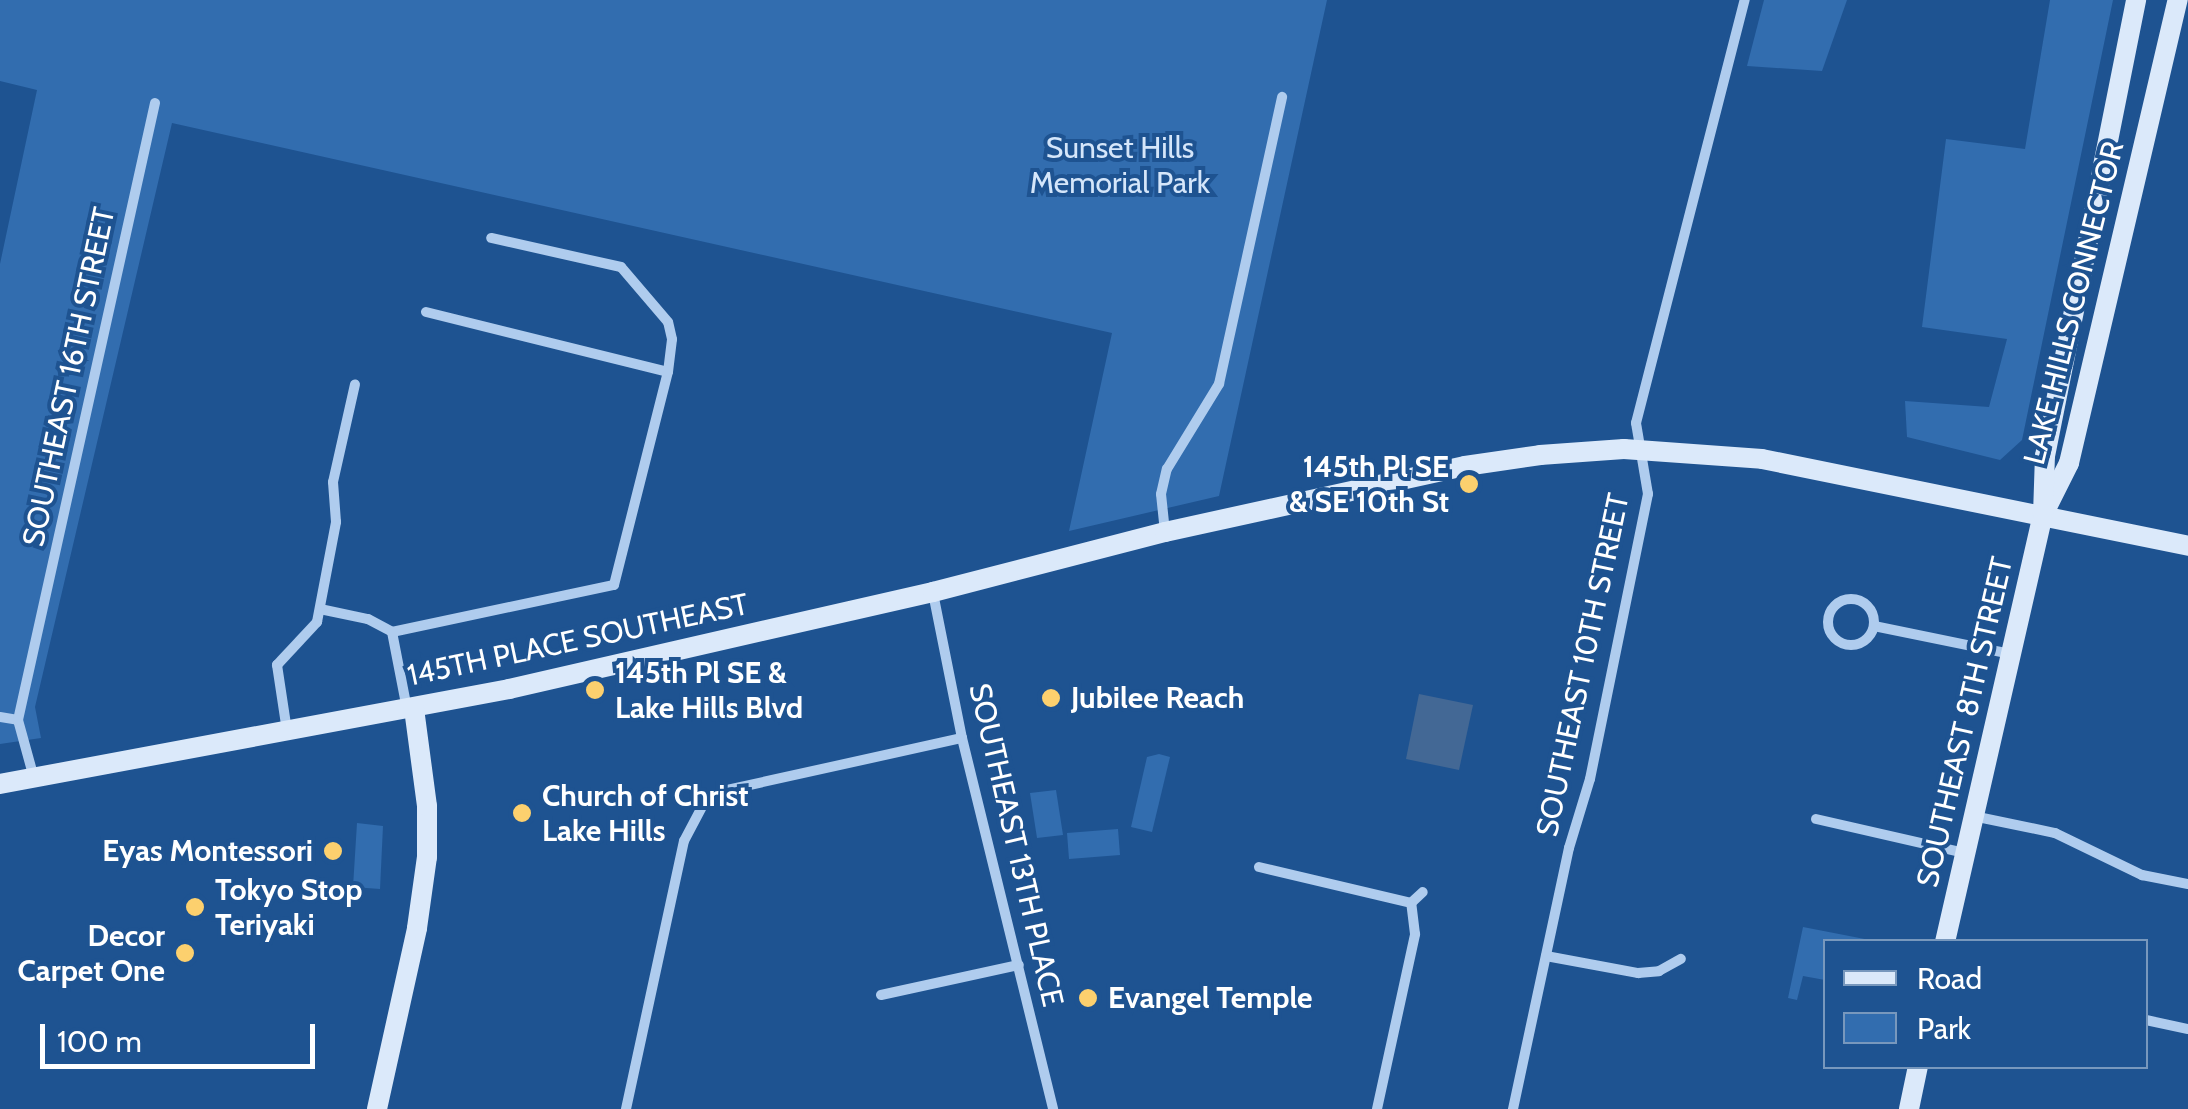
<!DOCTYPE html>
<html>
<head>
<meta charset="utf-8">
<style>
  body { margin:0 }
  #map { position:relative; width:2188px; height:1109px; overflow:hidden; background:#1e5391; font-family:Cabin,sans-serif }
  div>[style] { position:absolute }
  .green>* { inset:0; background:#326daf }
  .water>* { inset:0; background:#436895 }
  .street>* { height:10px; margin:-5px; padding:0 5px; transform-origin:5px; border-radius:5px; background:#afccee }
  .street>.ring { margin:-5px; padding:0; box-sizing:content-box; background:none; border:10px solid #afccee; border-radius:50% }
  .secondary>* { height:20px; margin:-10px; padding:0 10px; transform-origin:10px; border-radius:10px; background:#dbe9fa }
  .dots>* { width:28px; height:28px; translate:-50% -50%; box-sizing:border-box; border:5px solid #1e5391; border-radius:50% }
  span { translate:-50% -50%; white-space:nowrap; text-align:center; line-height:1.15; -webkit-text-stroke:8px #1e5391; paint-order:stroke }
  .park-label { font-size:30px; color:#d5e6fa }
  .street-label { font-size:30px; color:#fff }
  .poi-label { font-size:30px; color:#fff; font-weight:700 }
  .right { translate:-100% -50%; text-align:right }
  .left { translate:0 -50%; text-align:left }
  .legend { position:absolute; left:1823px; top:939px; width:325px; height:130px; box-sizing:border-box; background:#1e5391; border:2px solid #7898bd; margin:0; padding:12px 18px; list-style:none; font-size:30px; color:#fff }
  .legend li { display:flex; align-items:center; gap:20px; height:50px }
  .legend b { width:50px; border:2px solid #7898bd }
  .scale { position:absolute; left:40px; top:1024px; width:275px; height:45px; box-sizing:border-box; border:5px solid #fff; border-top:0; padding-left:12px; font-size:30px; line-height:35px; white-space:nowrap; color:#fff; -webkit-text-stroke:8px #1e5391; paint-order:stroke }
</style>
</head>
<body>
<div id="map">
  <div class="green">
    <div style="clip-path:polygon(0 0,1327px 0,1219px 496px,1069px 531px,1112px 333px,172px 123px,35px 707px,41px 738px,0 744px,0 264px,37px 90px,0 81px)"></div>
    <div style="clip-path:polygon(1764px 0,1847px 0,1822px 71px,1747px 66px)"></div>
    <div style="clip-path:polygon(2050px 0,2113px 0,2022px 440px,2000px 460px,1907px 437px,1905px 401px,1989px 407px,2007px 339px,1922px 327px,1946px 139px,2025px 149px)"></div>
    <div style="clip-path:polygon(1159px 754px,1170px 757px,1152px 832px,1131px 827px,1147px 757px)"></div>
    <div style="clip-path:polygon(1056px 790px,1063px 835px,1037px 838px,1030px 793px)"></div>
    <div style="clip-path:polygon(357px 823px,383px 826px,380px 889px,353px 887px)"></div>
    <div style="clip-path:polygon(1118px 829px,1120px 855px,1069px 859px,1067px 833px)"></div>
    <div style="clip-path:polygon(1803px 927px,1875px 941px,1826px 942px,1825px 980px,1803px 976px,1797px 1000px,1788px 998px)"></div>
  </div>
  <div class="water">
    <div style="clip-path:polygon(1419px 694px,1473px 705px,1459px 770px,1406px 759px)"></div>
  </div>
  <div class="street">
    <div style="left:426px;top:312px;width:249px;rotate:13.9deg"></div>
    <div style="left:1165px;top:532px;width:38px;rotate:-96deg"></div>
    <div style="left:1161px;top:494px;width:26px;rotate:-77deg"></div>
    <div style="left:1167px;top:469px;width:100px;rotate:-58.5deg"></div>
    <div style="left:1219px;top:384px;width:294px;rotate:-77.6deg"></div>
    <div style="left:933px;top:593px;width:148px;rotate:78.7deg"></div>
    <div style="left:962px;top:738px;width:382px;rotate:76.2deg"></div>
    <div class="ring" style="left:1828px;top:599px;width:36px;height:36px"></div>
    <div style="left:320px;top:609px;width:49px;rotate:11.8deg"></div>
    <div style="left:368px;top:619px;width:27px;rotate:28deg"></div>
    <div style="left:1874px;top:626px;width:139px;rotate:11.6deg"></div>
    <div style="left:407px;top:709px;width:78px;rotate:-101deg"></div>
    <div style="left:392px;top:632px;width:227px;rotate:-12deg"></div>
    <div style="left:614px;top:585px;width:220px;rotate:-75.8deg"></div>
    <div style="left:668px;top:372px;width:33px;rotate:-83deg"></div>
    <div style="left:672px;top:339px;width:17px;rotate:-103deg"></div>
    <div style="left:668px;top:322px;width:72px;rotate:-130.5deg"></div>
    <div style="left:621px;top:267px;width:133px;rotate:-167.4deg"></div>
    <div style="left:0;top:717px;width:18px;rotate:9deg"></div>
    <div style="left:18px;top:720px;width:60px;rotate:74.6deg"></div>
    <div style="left:18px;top:720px;width:632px;rotate:-77.48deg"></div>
    <div style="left:287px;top:731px;width:67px;rotate:-98.6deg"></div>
    <div style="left:277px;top:665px;width:59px;rotate:-47.1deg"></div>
    <div style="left:317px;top:622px;width:102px;rotate:-79.2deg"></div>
    <div style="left:336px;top:522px;width:40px;rotate:-94.3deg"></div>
    <div style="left:333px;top:482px;width:100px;rotate:-77.3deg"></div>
    <div style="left:1973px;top:816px;width:84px;rotate:11.7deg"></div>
    <div style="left:2055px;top:833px;width:97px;rotate:25.8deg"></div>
    <div style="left:2142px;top:875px;width:47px;rotate:11.1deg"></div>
    <div style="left:1816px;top:819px;width:152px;rotate:12.9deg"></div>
    <div style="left:1259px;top:867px;width:156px;rotate:13.3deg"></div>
    <div style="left:1411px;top:903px;width:16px;rotate:-43deg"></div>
    <div style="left:1546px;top:956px;width:94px;rotate:10.5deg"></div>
    <div style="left:1638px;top:973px;width:21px;rotate:-5deg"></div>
    <div style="left:1659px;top:971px;width:25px;rotate:-29deg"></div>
    <div style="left:881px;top:995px;width:141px;rotate:-12.3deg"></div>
    <div style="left:2146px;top:1020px;width:43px;rotate:12.1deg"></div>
    <div style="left:626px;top:1109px;width:274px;rotate:-77.8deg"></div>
    <div style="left:684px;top:841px;width:43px;rotate:-62.2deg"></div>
    <div style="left:704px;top:803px;width:18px;rotate:-38deg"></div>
    <div style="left:718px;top:792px;width:250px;rotate:-12.5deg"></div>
    <div style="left:1377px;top:1109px;width:179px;rotate:-77.7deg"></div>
    <div style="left:1415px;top:934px;width:31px;rotate:-97deg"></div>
    <div style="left:1513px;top:1109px;width:267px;rotate:-77.9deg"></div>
    <div style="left:1569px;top:848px;width:72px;rotate:-73.1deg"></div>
    <div style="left:1590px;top:779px;width:291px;rotate:-78.5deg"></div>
    <div style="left:1648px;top:494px;width:72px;rotate:-99.6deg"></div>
    <div style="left:1636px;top:423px;width:437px;rotate:-75.6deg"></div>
  </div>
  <div class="secondary">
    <div style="left:2048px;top:505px;width:47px;rotate:-63.4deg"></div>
    <div style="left:2069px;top:463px;width:476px;rotate:-76.8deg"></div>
    <div style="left:0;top:784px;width:518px;rotate:-10.57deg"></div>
    <div style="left:509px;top:689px;width:435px;rotate:-12.9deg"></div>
    <div style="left:933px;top:592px;width:240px;rotate:-14.5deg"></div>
    <div style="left:1165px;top:532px;width:307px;rotate:-12.4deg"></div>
    <div style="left:1465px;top:466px;width:76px;rotate:-8.3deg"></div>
    <div style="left:1540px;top:455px;width:84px;rotate:-4.1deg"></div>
    <div style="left:1624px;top:449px;width:138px;rotate:4.1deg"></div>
    <div style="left:1762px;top:459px;width:435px;rotate:11.5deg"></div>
    <div style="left:1945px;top:942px;width:438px;rotate:-77.1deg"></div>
    <div style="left:2043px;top:515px;width:59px;rotate:-88.1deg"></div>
    <div style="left:2045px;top:456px;width:465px;rotate:-78.7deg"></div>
    <div style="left:377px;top:1109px;width:185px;rotate:-77.5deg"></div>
    <div style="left:417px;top:928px;width:72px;rotate:-82deg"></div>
    <div style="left:427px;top:857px;width:51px;rotate:-90deg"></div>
    <div style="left:427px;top:806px;width:99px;rotate:-97.6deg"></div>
    <div style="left:1909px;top:1109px;width:44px;rotate:-78.2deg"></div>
  </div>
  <div class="dots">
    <div style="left:1469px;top:484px;background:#fcd06e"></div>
    <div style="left:595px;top:690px;background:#fcd06e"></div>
    <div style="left:1051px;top:698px;background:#fcd06e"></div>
    <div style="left:522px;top:813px;background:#fcd06e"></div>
    <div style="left:333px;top:851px;background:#fcd06e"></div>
    <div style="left:195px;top:907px;background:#fcd06e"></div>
    <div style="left:185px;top:953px;background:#fcd06e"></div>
    <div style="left:1088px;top:998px;background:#fcd06e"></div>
  </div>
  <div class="park-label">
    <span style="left:1120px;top:165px">Sunset Hills<br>Memorial Park</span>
  </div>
  <div class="street-label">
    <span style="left:2074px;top:303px;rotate:-76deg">LAKE HILLS CONNECTOR</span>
    <span style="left:69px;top:377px;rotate:-78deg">SOUTHEAST 16TH STREET</span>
    <span style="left:578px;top:640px;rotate:-12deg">145TH PLACE SOUTHEAST</span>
    <span style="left:1583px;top:665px;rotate:-78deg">SOUTHEAST 10TH STREET</span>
    <span style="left:1965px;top:722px;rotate:-77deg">SOUTHEAST 8TH STREET</span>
    <span style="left:1016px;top:845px;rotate:77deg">SOUTHEAST 13TH PLACE</span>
  </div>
  <div class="poi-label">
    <span class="right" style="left:1449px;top:484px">145th Pl SE<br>&amp; SE 10th St</span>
    <span class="left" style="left:615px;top:690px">145th Pl SE &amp;<br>Lake Hills Blvd</span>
    <span class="left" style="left:1071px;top:698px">Jubilee Reach</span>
    <span class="left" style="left:542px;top:813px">Church of Christ<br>Lake Hills</span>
    <span class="right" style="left:313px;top:851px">Eyas Montessori</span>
    <span class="left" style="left:215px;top:907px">Tokyo Stop<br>Teriyaki</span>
    <span class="right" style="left:165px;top:953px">Decor<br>Carpet One</span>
    <span class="left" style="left:1108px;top:998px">Evangel Temple</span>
  </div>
  <ul class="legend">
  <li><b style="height:12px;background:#dbe9fa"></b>Road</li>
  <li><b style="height:28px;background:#326daf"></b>Park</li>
  </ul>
  <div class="scale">100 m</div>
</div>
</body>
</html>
